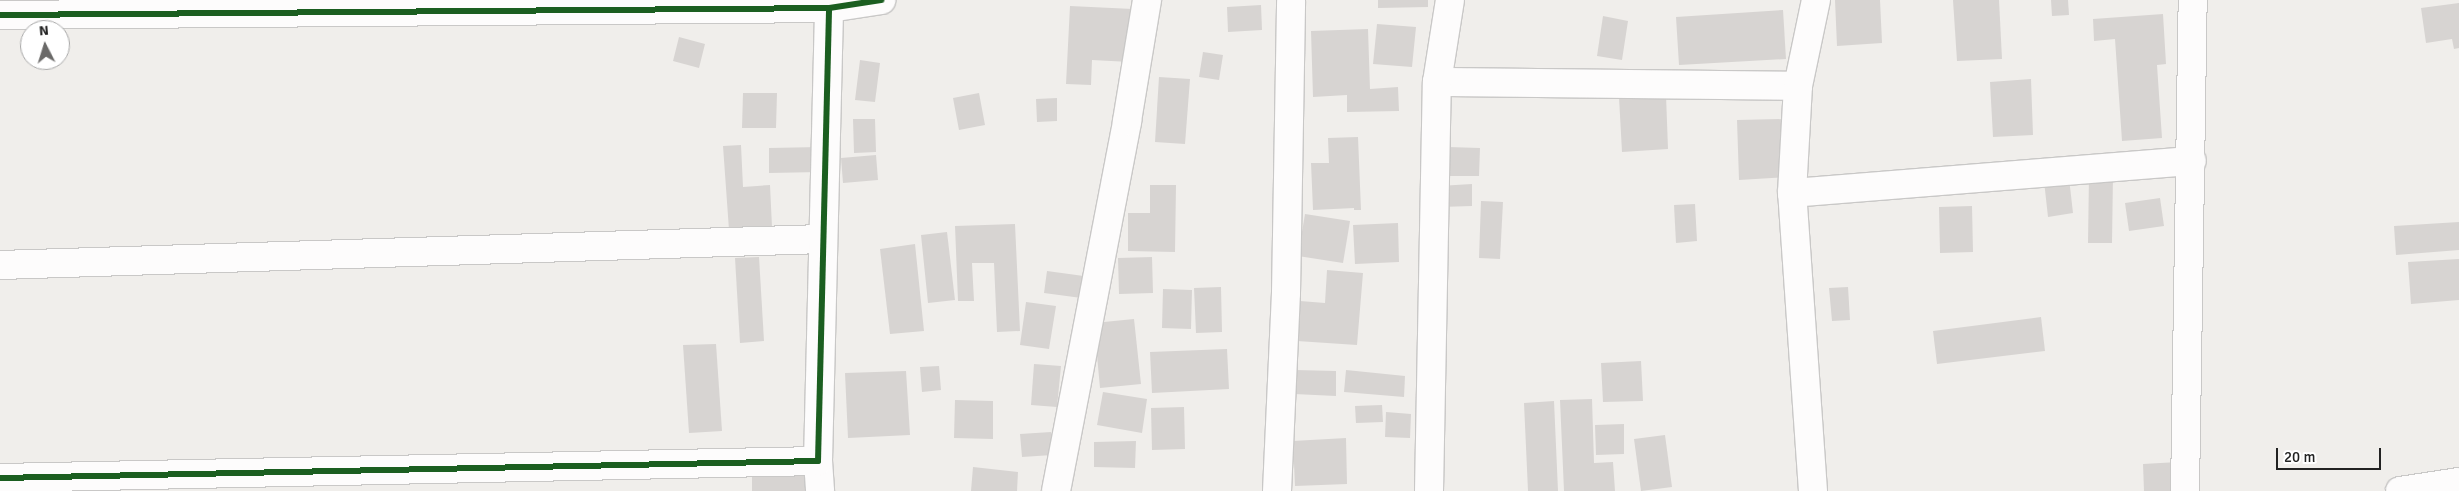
<!DOCTYPE html>
<html>
<head>
<meta charset="utf-8">
<style>
  body { margin:0 }
  #map { position:relative; width:2459px; height:491px; overflow:hidden; background:#f0eeeb; font-family:Signika,sans-serif }
  div>[style] { position:absolute }
  .building>* { inset:0; background:#d7d4d2 }
  .roads { filter:drop-shadow(1px 0 #c9c8c7) drop-shadow(-1px 0 #c9c8c7) drop-shadow(0 1px #c9c8c7) drop-shadow(0 -1px #c9c8c7) }
  .street>* { height:28px; margin:-14px; padding:0 14px; transform-origin:14px; border-radius:14px; background:#fdfcfc }
  .cycleway>* { height:6px; margin:-3px; padding:0 3px; transform-origin:3px; border-radius:3px; background:#1b5e20 }
  span { translate:-50% -50%; white-space:nowrap; text-align:center; line-height:1.15; -webkit-text-stroke:4px #fff; paint-order:stroke }
  .north { position:absolute; left:20px; top:20px; width:50px; height:50px; box-sizing:border-box; background:#fff; border:1px solid #a7a7a7; border-radius:50%; rotate:355deg; font-size:14px; font-weight:700; line-height:20px; text-align:center; color:#222 }
  .north::after { content:''; display:block; margin:auto; width:18px; height:22px; background:#6a6968; clip-path:polygon(50% 0,100% 100%,50% 72%,0 100%) }
  .scale { position:absolute; left:2276px; top:448px; width:105px; height:22px; box-sizing:border-box; border:2px solid #222; border-top:0; padding-left:6px; font-size:15px; line-height:18px; white-space:nowrap; color:#222; -webkit-text-stroke:4px #fff; paint-order:stroke }
</style>
</head>
<body>
<div id="map">
  <div class="building">
    <div style="clip-path:polygon(1378px 0,1428px 0,1428px 7px,1378px 8px)"></div>
    <div style="clip-path:polygon(1835px 0,1880px 0,1882px 43px,1837px 46px)"></div>
    <div style="clip-path:polygon(1953px 0,1999px 0,2002px 59px,1957px 61px)"></div>
    <div style="clip-path:polygon(2051px 0,2068px 0,2069px 15px,2052px 16px)"></div>
    <div style="clip-path:polygon(2459px 3px,2459px 48px,2454px 49px,2452px 39px,2426px 43px,2421px 8px)"></div>
    <div style="clip-path:polygon(1261px 5px,1262px 30px,1228px 32px,1227px 7px)"></div>
    <div style="clip-path:polygon(1070px 6px,1133px 9px,1130px 62px,1092px 60px,1091px 85px,1066px 84px)"></div>
    <div style="clip-path:polygon(1783px 10px,1786px 59px,1679px 65px,1676px 17px)"></div>
    <div style="clip-path:polygon(2163px 14px,2166px 64px,2157px 65px,2162px 138px,2122px 141px,2115px 39px,2094px 41px,2093px 19px)"></div>
    <div style="clip-path:polygon(1603px 16px,1628px 21px,1622px 60px,1597px 56px)"></div>
    <div style="clip-path:polygon(1377px 24px,1416px 27px,1412px 67px,1373px 64px)"></div>
    <div style="clip-path:polygon(1368px 29px,1370px 89px,1398px 87px,1399px 111px,1347px 112px,1347px 95px,1313px 97px,1311px 31px)"></div>
    <div style="clip-path:polygon(679px 37px,705px 44px,699px 68px,673px 61px)"></div>
    <div style="clip-path:polygon(1203px 52px,1223px 55px,1219px 80px,1199px 77px)"></div>
    <div style="clip-path:polygon(860px 60px,880px 63px,875px 102px,855px 100px)"></div>
    <div style="clip-path:polygon(1159px 77px,1190px 79px,1185px 144px,1155px 142px)"></div>
    <div style="clip-path:polygon(2031px 79px,2033px 135px,1993px 137px,1990px 82px)"></div>
    <div style="clip-path:polygon(743px 93px,777px 93px,776px 128px,742px 128px)"></div>
    <div style="clip-path:polygon(979px 93px,985px 125px,959px 130px,953px 98px)"></div>
    <div style="clip-path:polygon(1666px 95px,1668px 149px,1622px 152px,1619px 97px)"></div>
    <div style="clip-path:polygon(1057px 98px,1057px 121px,1037px 122px,1036px 99px)"></div>
    <div style="clip-path:polygon(853px 119px,875px 119px,876px 152px,854px 153px)"></div>
    <div style="clip-path:polygon(1784px 119px,1786px 177px,1739px 180px,1737px 120px)"></div>
    <div style="clip-path:polygon(1358px 137px,1361px 210px,1354px 210px,1354px 208px,1313px 210px,1311px 163px,1329px 163px,1328px 138px)"></div>
    <div style="clip-path:polygon(741px 145px,743px 187px,770px 185px,772px 227px,729px 230px,723px 146px)"></div>
    <div style="clip-path:polygon(820px 147px,820px 172px,769px 173px,769px 148px)"></div>
    <div style="clip-path:polygon(1448px 147px,1480px 148px,1479px 176px,1448px 176px)"></div>
    <div style="clip-path:polygon(876px 155px,878px 180px,843px 183px,841px 158px)"></div>
    <div style="clip-path:polygon(2089px 174px,2113px 175px,2112px 243px,2088px 243px)"></div>
    <div style="clip-path:polygon(2069px 178px,2073px 213px,2048px 217px,2044px 181px)"></div>
    <div style="clip-path:polygon(1472px 184px,1472px 206px,1440px 207px,1439px 186px)"></div>
    <div style="clip-path:polygon(1150px 185px,1176px 185px,1175px 252px,1128px 251px,1128px 213px,1150px 213px)"></div>
    <div style="clip-path:polygon(2160px 198px,2164px 226px,2129px 231px,2125px 203px)"></div>
    <div style="clip-path:polygon(1481px 201px,1503px 202px,1500px 259px,1479px 258px)"></div>
    <div style="clip-path:polygon(1695px 204px,1697px 241px,1676px 243px,1674px 205px)"></div>
    <div style="clip-path:polygon(1972px 206px,1973px 252px,1940px 253px,1939px 207px)"></div>
    <div style="clip-path:polygon(1305px 214px,1350px 221px,1343px 263px,1298px 256px)"></div>
    <div style="clip-path:polygon(2459px 222px,2459px 250px,2396px 255px,2394px 226px)"></div>
    <div style="clip-path:polygon(1398px 223px,1399px 262px,1355px 264px,1353px 225px)"></div>
    <div style="clip-path:polygon(1015px 224px,1020px 331px,997px 332px,994px 263px,972px 263px,974px 301px,958px 301px,955px 226px)"></div>
    <div style="clip-path:polygon(947px 232px,955px 300px,928px 303px,921px 235px)"></div>
    <div style="clip-path:polygon(915px 244px,924px 331px,890px 334px,880px 249px)"></div>
    <div style="clip-path:polygon(759px 257px,764px 341px,740px 343px,735px 258px)"></div>
    <div style="clip-path:polygon(1152px 257px,1153px 293px,1119px 294px,1118px 258px)"></div>
    <div style="clip-path:polygon(2459px 259px,2459px 300px,2411px 304px,2408px 262px)"></div>
    <div style="clip-path:polygon(1327px 270px,1363px 273px,1357px 345px,1297px 341px,1300px 301px,1325px 303px)"></div>
    <div style="clip-path:polygon(1047px 271px,1091px 277px,1089px 299px,1044px 293px)"></div>
    <div style="clip-path:polygon(1221px 287px,1222px 332px,1196px 333px,1194px 288px)"></div>
    <div style="clip-path:polygon(1848px 287px,1850px 320px,1832px 321px,1829px 288px)"></div>
    <div style="clip-path:polygon(1163px 289px,1192px 290px,1191px 329px,1162px 328px)"></div>
    <div style="clip-path:polygon(1026px 302px,1056px 306px,1049px 349px,1020px 345px)"></div>
    <div style="clip-path:polygon(2041px 317px,2045px 351px,1937px 364px,1933px 331px)"></div>
    <div style="clip-path:polygon(1134px 319px,1141px 384px,1100px 388px,1094px 323px)"></div>
    <div style="clip-path:polygon(716px 344px,722px 431px,689px 433px,683px 345px)"></div>
    <div style="clip-path:polygon(1227px 349px,1229px 389px,1152px 393px,1150px 352px)"></div>
    <div style="clip-path:polygon(1641px 361px,1643px 401px,1603px 402px,1601px 363px)"></div>
    <div style="clip-path:polygon(1034px 364px,1061px 366px,1057px 407px,1031px 405px)"></div>
    <div style="clip-path:polygon(939px 366px,941px 390px,922px 392px,920px 367px)"></div>
    <div style="clip-path:polygon(1295px 370px,1336px 371px,1336px 396px,1294px 394px)"></div>
    <div style="clip-path:polygon(1346px 370px,1405px 376px,1404px 397px,1344px 392px)"></div>
    <div style="clip-path:polygon(906px 371px,910px 435px,848px 438px,845px 373px)"></div>
    <div style="clip-path:polygon(1103px 392px,1147px 399px,1142px 433px,1097px 425px)"></div>
    <div style="clip-path:polygon(1592px 399px,1594px 463px,1613px 462px,1615px 491px,1564px 491px,1560px 400px)"></div>
    <div style="clip-path:polygon(955px 400px,993px 401px,993px 439px,954px 438px)"></div>
    <div style="clip-path:polygon(1554px 401px,1558px 491px,1528px 491px,1524px 403px)"></div>
    <div style="clip-path:polygon(1382px 405px,1383px 422px,1356px 423px,1355px 406px)"></div>
    <div style="clip-path:polygon(1184px 407px,1185px 449px,1152px 450px,1151px 408px)"></div>
    <div style="clip-path:polygon(1386px 412px,1411px 414px,1410px 438px,1385px 437px)"></div>
    <div style="clip-path:polygon(1624px 424px,1624px 454px,1596px 455px,1595px 425px)"></div>
    <div style="clip-path:polygon(1051px 432px,1052px 455px,1022px 457px,1020px 434px)"></div>
    <div style="clip-path:polygon(1665px 435px,1672px 487px,1641px 491px,1634px 439px)"></div>
    <div style="clip-path:polygon(1346px 438px,1347px 484px,1295px 486px,1293px 441px)"></div>
    <div style="clip-path:polygon(1136px 441px,1135px 468px,1094px 467px,1094px 442px)"></div>
    <div style="clip-path:polygon(2178px 462px,2180px 491px,2144px 491px,2143px 464px)"></div>
    <div style="clip-path:polygon(805px 467px,806px 491px,752px 491px,752px 469px)"></div>
    <div style="clip-path:polygon(973px 467px,1018px 472px,1017px 491px,971px 491px)"></div>
  </div>
  <div class="roads">
    <div class="street">
      <div style="left:0;top:15px;width:829px;rotate:-0.48deg"></div>
      <div style="left:1437px;top:82px;width:361px;rotate:0.6deg"></div>
      <div style="left:1792px;top:193px;width:401px;rotate:-4.6deg"></div>
      <div style="left:0;top:265px;width:823px;rotate:-1.81deg"></div>
      <div style="left:818px;top:461px;width:30px;rotate:86deg"></div>
      <div style="left:0;top:478px;width:818px;rotate:-1.19deg"></div>
      <div style="left:818px;top:461px;width:453px;rotate:-88.6deg"></div>
      <div style="left:829px;top:8px;width:53px;rotate:-8.7deg"></div>
      <div style="left:1056px;top:491px;width:377px;rotate:-79.1deg"></div>
      <div style="left:1127px;top:121px;width:123px;rotate:-80.6deg"></div>
      <div style="left:1277px;top:491px;width:198px;rotate:-87.4deg"></div>
      <div style="left:1286px;top:293px;width:292px;rotate:-89deg"></div>
      <div style="left:1429px;top:491px;width:409px;rotate:-88.9deg"></div>
      <div style="left:1437px;top:82px;width:83px;rotate:-81deg"></div>
      <div style="left:1813px;top:491px;width:299px;rotate:-94deg"></div>
      <div style="left:1792px;top:193px;width:107px;rotate:-86.8deg"></div>
      <div style="left:1798px;top:86px;width:88px;rotate:-78.2deg"></div>
      <div style="left:2185px;top:491px;width:491px;rotate:-89.1deg"></div>
      <div style="left:2400px;top:491px;width:60px;rotate:-8.7deg"></div>
    </div>
  </div>
  <div class="cycleway">
    <div style="left:0;top:15px;width:829px;rotate:-0.48deg"></div>
    <div style="left:0;top:478px;width:818px;rotate:-1.19deg"></div>
    <div style="left:818px;top:461px;width:453px;rotate:-88.6deg"></div>
    <div style="left:829px;top:8px;width:53px;rotate:-8.7deg"></div>
  </div>
  <div class="north">N</div>
  <div class="scale">20 m</div>
</div>
</body>
</html>
